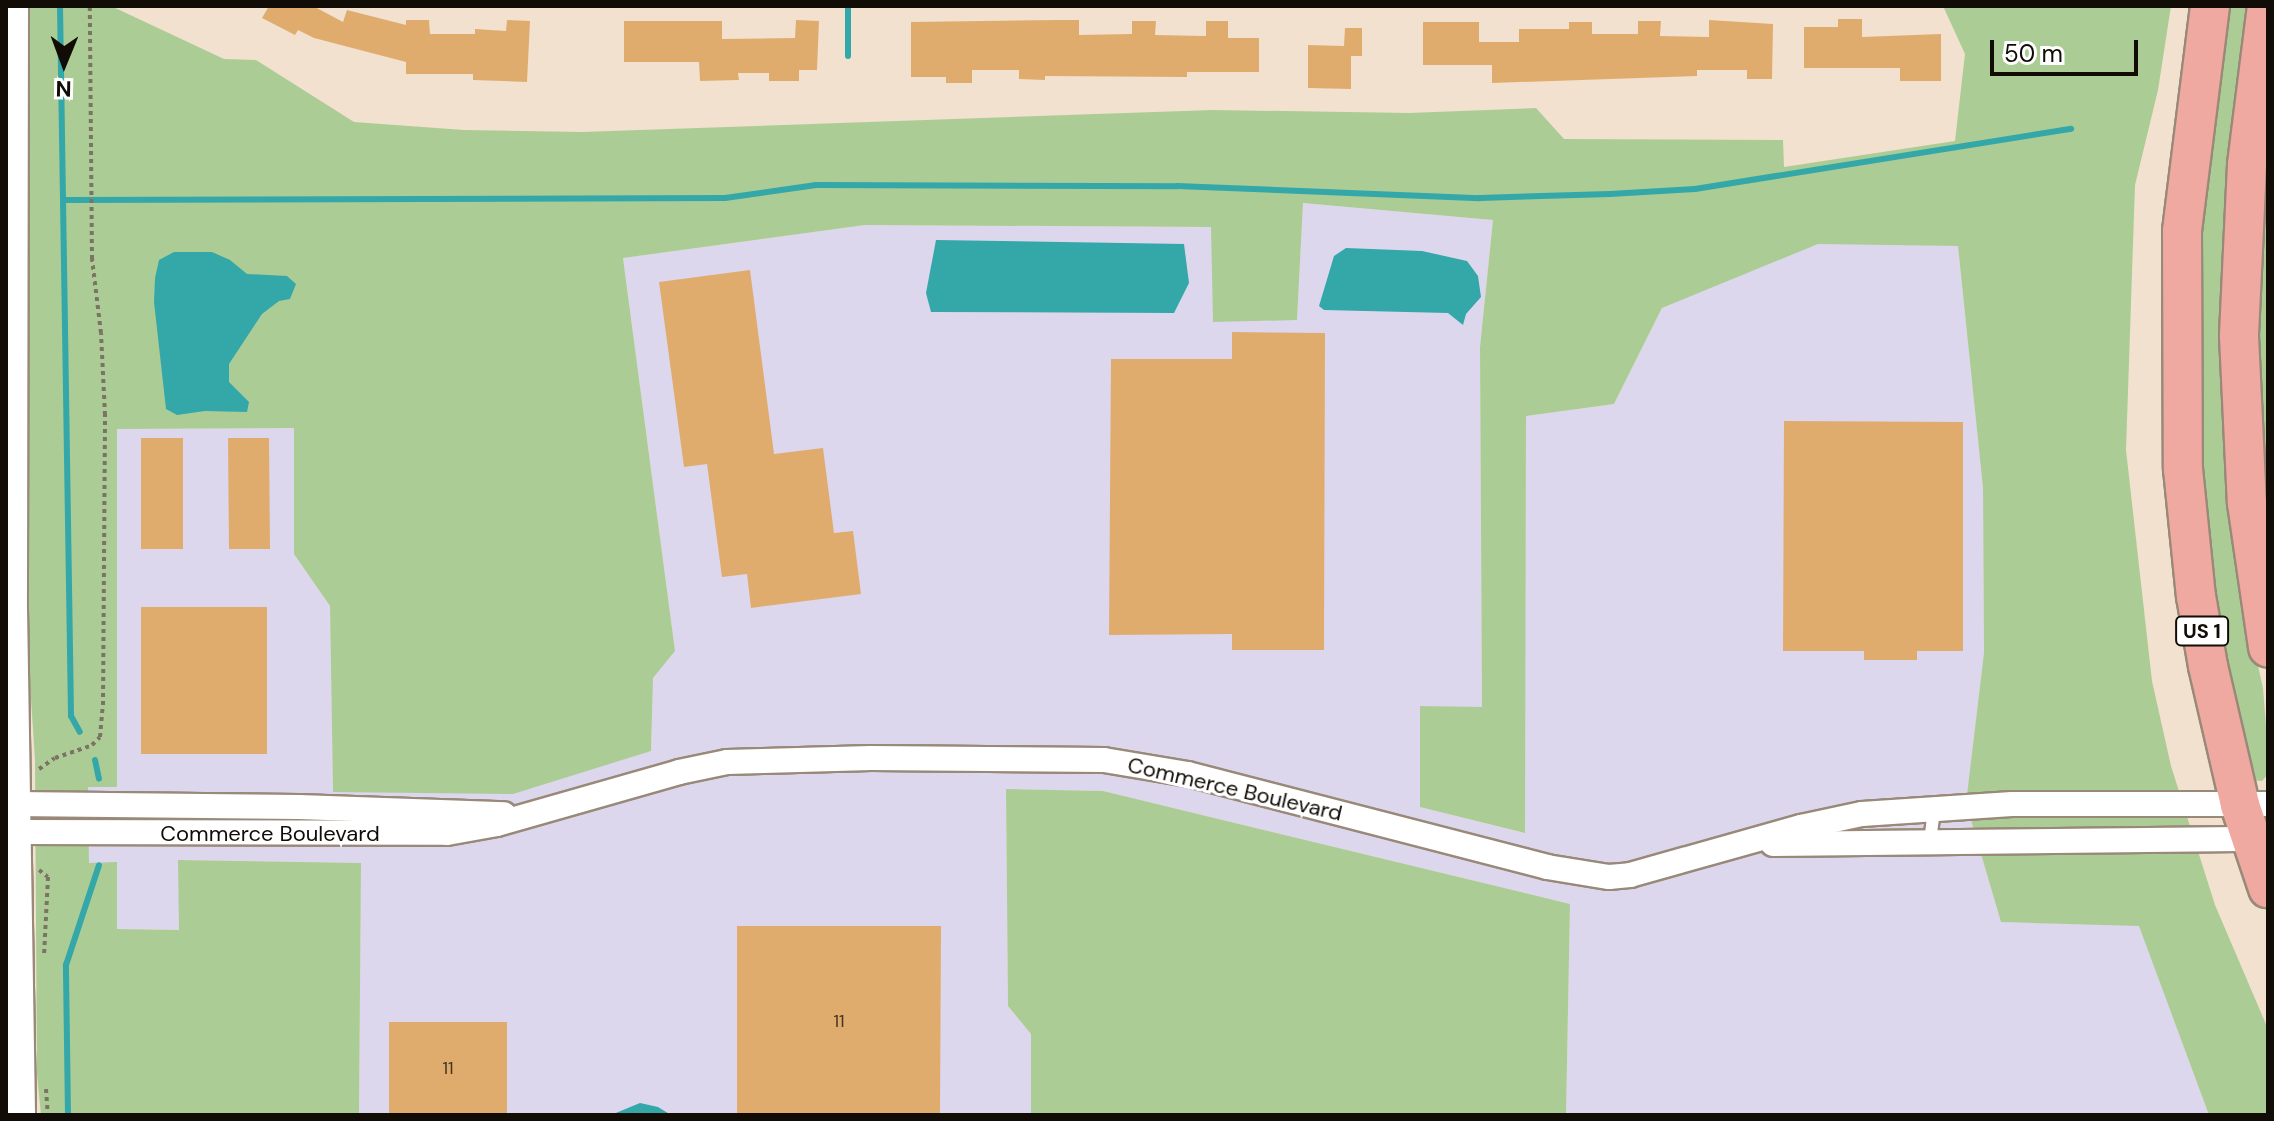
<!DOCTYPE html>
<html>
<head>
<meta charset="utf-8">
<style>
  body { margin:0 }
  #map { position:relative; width:2274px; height:1121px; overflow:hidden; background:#f2e1ce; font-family:"DM Sans",sans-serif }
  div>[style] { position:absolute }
  .industrial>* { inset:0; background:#dcd7ed }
  .green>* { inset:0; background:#accc95 }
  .water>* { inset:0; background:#34a7a9 }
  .stream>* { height:6px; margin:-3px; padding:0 3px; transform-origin:3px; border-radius:3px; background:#34a7a9 }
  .building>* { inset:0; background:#e0ac6e }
  .path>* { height:4px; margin-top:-2px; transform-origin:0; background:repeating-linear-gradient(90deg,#7d7266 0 4px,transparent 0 8px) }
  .roads { filter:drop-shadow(2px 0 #998978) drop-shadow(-2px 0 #998978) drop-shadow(0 2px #998978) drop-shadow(0 -2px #998978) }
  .lane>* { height:12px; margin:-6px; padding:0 6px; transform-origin:6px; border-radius:6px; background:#fff }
  .street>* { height:24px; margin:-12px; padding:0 12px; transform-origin:12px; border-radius:12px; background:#fff }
  .secondary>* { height:34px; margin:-17px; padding:0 17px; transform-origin:17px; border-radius:17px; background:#fff }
  .primary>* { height:38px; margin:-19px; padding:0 19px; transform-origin:19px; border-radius:19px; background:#efa9a0 }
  span { translate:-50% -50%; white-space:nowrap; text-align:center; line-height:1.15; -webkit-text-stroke:6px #fff; paint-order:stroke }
  .number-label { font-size:18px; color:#453420 }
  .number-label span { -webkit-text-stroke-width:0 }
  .shield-label span { padding:2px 6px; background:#fff; border:2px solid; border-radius:6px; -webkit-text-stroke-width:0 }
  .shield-label { font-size:20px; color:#110c06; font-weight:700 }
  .street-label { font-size:22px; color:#110c06 }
  .frame { position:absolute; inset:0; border:8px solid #110c06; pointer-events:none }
  .north { position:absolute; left:24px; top:24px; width:80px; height:80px; -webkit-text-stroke:6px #fff; paint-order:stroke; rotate:181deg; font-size:22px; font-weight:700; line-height:32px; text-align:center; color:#110c06 }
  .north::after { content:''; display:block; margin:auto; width:28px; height:36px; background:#110c06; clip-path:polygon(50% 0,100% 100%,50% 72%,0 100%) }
  .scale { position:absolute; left:1990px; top:40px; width:148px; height:36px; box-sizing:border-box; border:4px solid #110c06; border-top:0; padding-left:10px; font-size:24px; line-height:28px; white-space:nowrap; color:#110c06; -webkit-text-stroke:6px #fff; paint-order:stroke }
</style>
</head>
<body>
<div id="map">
  <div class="industrial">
    <div style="clip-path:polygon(1303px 203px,1493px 220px,1480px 347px,1482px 708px,1420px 706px,1420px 807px,1524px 833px,1526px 416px,1614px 404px,1662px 308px,1818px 243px,1958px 246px,1983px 488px,1984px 654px,1966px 803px,2001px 922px,2139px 925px,2209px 1115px,1566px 1115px,1570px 904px,1103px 791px,1006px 789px,1008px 1006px,1031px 1034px,1031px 1115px,359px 1115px,361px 863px,179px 860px,179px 930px,117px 929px,117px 863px,89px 863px,88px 787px,117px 786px,117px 429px,294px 428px,294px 554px,330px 606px,333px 792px,651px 751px,653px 678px,675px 651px,623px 258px,865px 225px,1212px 227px,1297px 320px)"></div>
  </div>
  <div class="green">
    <div style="clip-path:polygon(25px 6px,111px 6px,224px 59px,256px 60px,354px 122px,464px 130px,582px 132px,1213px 110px,1409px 113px,1536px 108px,1564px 139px,1783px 140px,1784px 167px,1955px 141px,1965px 54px,1943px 6px,2171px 6px,2158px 90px,2135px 185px,2126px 450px,2152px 681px,2171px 766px,2215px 905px,2268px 1029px,2268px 1115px,2209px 1115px,2139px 926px,2001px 922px,1966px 803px,1984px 653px,1983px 488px,1958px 246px,1818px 244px,1662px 308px,1614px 404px,1526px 416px,1525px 833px,1420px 807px,1420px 706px,1482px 707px,1480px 347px,1493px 220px,1303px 203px,1297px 320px,1213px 322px,1211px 227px,865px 225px,623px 258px,675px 651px,653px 678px,651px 751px,513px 794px,333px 792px,330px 606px,294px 554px,294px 428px,117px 429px,117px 787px,88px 787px,89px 863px,117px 862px,117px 929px,179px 930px,178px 860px,361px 863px,359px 1115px,41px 1115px,37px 1074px,35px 760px,25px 608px)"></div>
    <div style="clip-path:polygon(2221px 6px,2255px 6px,2253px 644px,2263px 688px,2268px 751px,2268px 774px,2262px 781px,2252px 780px,2234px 719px,2200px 510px,2194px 263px)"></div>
    <div style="clip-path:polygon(2268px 117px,2268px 558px,2256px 426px,2258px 218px)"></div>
    <div style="clip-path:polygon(1006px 789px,1103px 791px,1570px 904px,1566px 1115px,1031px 1115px,1031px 1034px,1008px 1006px)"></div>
  </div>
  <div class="water">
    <div style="clip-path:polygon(936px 240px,1184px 244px,1189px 283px,1174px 313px,931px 312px,926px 293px)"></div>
    <div style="clip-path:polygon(1346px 248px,1422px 251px,1467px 261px,1478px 276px,1481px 297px,1466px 314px,1463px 325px,1448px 313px,1324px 310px,1319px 306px,1334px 256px)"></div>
    <div style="clip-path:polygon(174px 252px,212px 252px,230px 260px,247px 274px,287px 276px,296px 284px,290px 299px,279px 301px,262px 314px,229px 364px,229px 382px,249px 402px,247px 412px,205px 411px,177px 415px,166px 409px,154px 302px,155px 278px,159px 260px)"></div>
    <div style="clip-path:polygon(640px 1103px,658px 1107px,671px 1115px,611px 1115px)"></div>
  </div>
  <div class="stream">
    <div style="left:60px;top:6px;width:710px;rotate:89.11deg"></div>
    <div style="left:71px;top:716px;width:18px;rotate:61deg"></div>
    <div style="left:848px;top:6px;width:50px;rotate:90deg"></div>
    <div style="left:64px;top:200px;width:661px;rotate:-0.17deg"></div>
    <div style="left:725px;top:198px;width:92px;rotate:-8.1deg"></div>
    <div style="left:816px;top:185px;width:361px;rotate:0.2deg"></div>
    <div style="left:1177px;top:186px;width:303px;rotate:2.3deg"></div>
    <div style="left:1480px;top:198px;width:130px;rotate:-1.8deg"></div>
    <div style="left:1610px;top:194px;width:85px;rotate:-3.4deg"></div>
    <div style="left:1695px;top:189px;width:381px;rotate:-9.1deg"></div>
    <div style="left:95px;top:760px;width:19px;rotate:78deg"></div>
    <div style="left:68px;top:1115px;width:150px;rotate:-90.8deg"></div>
    <div style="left:66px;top:965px;width:105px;rotate:-71.7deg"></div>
  </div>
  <div class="building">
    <div style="clip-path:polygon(269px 6px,313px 6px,343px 22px,347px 10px,406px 25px,406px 20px,429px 20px,430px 34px,475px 34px,475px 29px,506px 31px,507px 20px,530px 21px,527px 82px,473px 80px,473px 74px,406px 74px,406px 62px,314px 38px,298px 30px,295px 35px,262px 18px)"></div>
    <div style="clip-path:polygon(1838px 19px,1862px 19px,1862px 37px,1941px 34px,1941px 81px,1900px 81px,1900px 68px,1804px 68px,1804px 27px,1838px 27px)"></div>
    <div style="clip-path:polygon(796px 20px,819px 21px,817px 70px,799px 70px,799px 81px,769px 81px,769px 73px,738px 73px,739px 80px,700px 81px,699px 62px,624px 62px,624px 21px,722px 21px,722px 39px,795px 38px)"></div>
    <div style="clip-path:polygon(1056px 20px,1079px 20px,1079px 35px,1132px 34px,1132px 21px,1156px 21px,1155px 35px,1206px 36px,1206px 21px,1228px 21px,1228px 38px,1259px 38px,1259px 72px,1187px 72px,1187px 77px,1045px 76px,1045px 80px,1019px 79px,1019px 70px,972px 70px,972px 83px,946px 83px,946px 77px,911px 77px,911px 22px)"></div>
    <div style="clip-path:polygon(1709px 20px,1773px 24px,1772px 79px,1747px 79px,1747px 70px,1697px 70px,1697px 76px,1492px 83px,1492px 65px,1423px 65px,1423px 22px,1479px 22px,1479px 42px,1519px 42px,1519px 29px,1569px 29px,1569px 22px,1592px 22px,1592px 34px,1638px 34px,1638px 21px,1661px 21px,1660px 36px,1709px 37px)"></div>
    <div style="clip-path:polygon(1345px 28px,1362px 28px,1362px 56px,1351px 56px,1351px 89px,1308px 88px,1308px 45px,1344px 46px)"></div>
    <div style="clip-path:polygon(750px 270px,774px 454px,823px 448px,834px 533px,853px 531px,861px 594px,751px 608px,747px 574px,722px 577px,707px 464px,684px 467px,659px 282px)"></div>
    <div style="clip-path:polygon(1232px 332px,1325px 333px,1324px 650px,1232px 650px,1232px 634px,1109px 635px,1111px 359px,1232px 359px)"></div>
    <div style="clip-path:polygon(1784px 421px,1963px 422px,1963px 651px,1917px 651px,1917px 660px,1864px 660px,1864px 651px,1783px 651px)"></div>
    <div style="clip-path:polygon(141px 438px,183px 438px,183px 549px,141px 549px)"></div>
    <div style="clip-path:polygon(228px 438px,269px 438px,270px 549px,229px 549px)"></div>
    <div style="clip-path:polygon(141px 607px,267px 607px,267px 754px,141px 754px)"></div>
    <div style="clip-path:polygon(737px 926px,941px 926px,940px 1115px,737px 1115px)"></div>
    <div style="clip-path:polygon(389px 1022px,507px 1022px,507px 1115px,389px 1115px)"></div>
  </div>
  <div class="path">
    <div style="left:39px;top:769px;width:19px;rotate:-35deg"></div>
    <div style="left:55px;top:758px;width:39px;rotate:-19deg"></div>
    <div style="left:92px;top:745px;width:11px;rotate:-45deg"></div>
    <div style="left:100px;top:737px;width:32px;rotate:-85deg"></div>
    <div style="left:103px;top:705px;width:290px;rotate:-89.6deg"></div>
    <div style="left:105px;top:415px;width:82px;rotate:-92.8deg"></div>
    <div style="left:101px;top:333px;width:75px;rotate:-96.9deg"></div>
    <div style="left:92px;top:259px;width:253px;rotate:-90.5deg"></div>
    <div style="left:39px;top:870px;width:11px;rotate:38deg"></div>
    <div style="left:48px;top:877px;width:80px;rotate:92.9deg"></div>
    <div style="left:46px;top:1089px;width:26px;rotate:86deg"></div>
  </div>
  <div class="roads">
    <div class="lane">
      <div style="left:1930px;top:842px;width:34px;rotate:-83deg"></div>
    </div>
    <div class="street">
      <div style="left:14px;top:804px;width:285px;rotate:0.6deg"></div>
      <div style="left:299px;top:807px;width:205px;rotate:2deg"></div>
      <div style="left:14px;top:832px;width:433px;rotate:0.1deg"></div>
      <div style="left:447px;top:833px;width:51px;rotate:-10.2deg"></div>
      <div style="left:497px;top:824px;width:189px;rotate:-15.9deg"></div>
      <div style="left:679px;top:772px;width:49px;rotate:-11.8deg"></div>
      <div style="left:727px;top:762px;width:144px;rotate:-1.6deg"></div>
      <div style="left:871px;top:758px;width:233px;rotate:0.5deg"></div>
      <div style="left:1104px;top:760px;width:85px;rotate:9.5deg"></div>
      <div style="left:1188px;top:774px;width:371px;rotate:14.5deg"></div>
      <div style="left:1547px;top:867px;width:63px;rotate:9.2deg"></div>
      <div style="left:1609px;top:877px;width:21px;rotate:-5deg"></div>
      <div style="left:1630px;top:875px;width:178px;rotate:-15.7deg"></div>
      <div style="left:1801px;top:827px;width:62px;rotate:-12deg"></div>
      <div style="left:1862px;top:814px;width:150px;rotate:-3.8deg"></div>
      <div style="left:2012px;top:804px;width:256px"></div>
      <div style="left:1773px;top:844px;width:491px;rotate:-0.6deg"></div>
    </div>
    <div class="secondary">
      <div style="left:11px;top:6px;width:603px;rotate:90.1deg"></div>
      <div style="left:10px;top:609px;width:506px;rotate:89.09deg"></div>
    </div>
    <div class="primary">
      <div style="left:2210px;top:6px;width:227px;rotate:97.1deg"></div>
      <div style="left:2182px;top:231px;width:238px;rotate:89.8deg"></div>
      <div style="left:2183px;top:469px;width:128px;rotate:84.2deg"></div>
      <div style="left:2196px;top:596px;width:71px;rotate:80.3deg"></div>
      <div style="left:2208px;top:666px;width:143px;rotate:77deg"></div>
      <div style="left:2240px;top:805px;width:88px;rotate:71.4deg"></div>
      <div style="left:2267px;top:6px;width:160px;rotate:97.2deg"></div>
      <div style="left:2247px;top:165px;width:171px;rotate:92.7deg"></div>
      <div style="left:2239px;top:336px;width:167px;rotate:87.3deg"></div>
      <div style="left:2247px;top:503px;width:146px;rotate:81.7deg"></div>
    </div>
  </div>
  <div class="number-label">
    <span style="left:839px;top:1021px">11</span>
    <span style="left:448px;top:1068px">11</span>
  </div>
  <div class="shield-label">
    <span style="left:2202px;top:631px">US 1</span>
  </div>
  <div class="street-label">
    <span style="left:1235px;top:789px;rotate:13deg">Commerce Boulevard</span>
    <span style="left:270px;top:834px">Commerce Boulevard</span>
  </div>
  <div class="frame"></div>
  <div class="north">N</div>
  <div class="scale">50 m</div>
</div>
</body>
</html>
